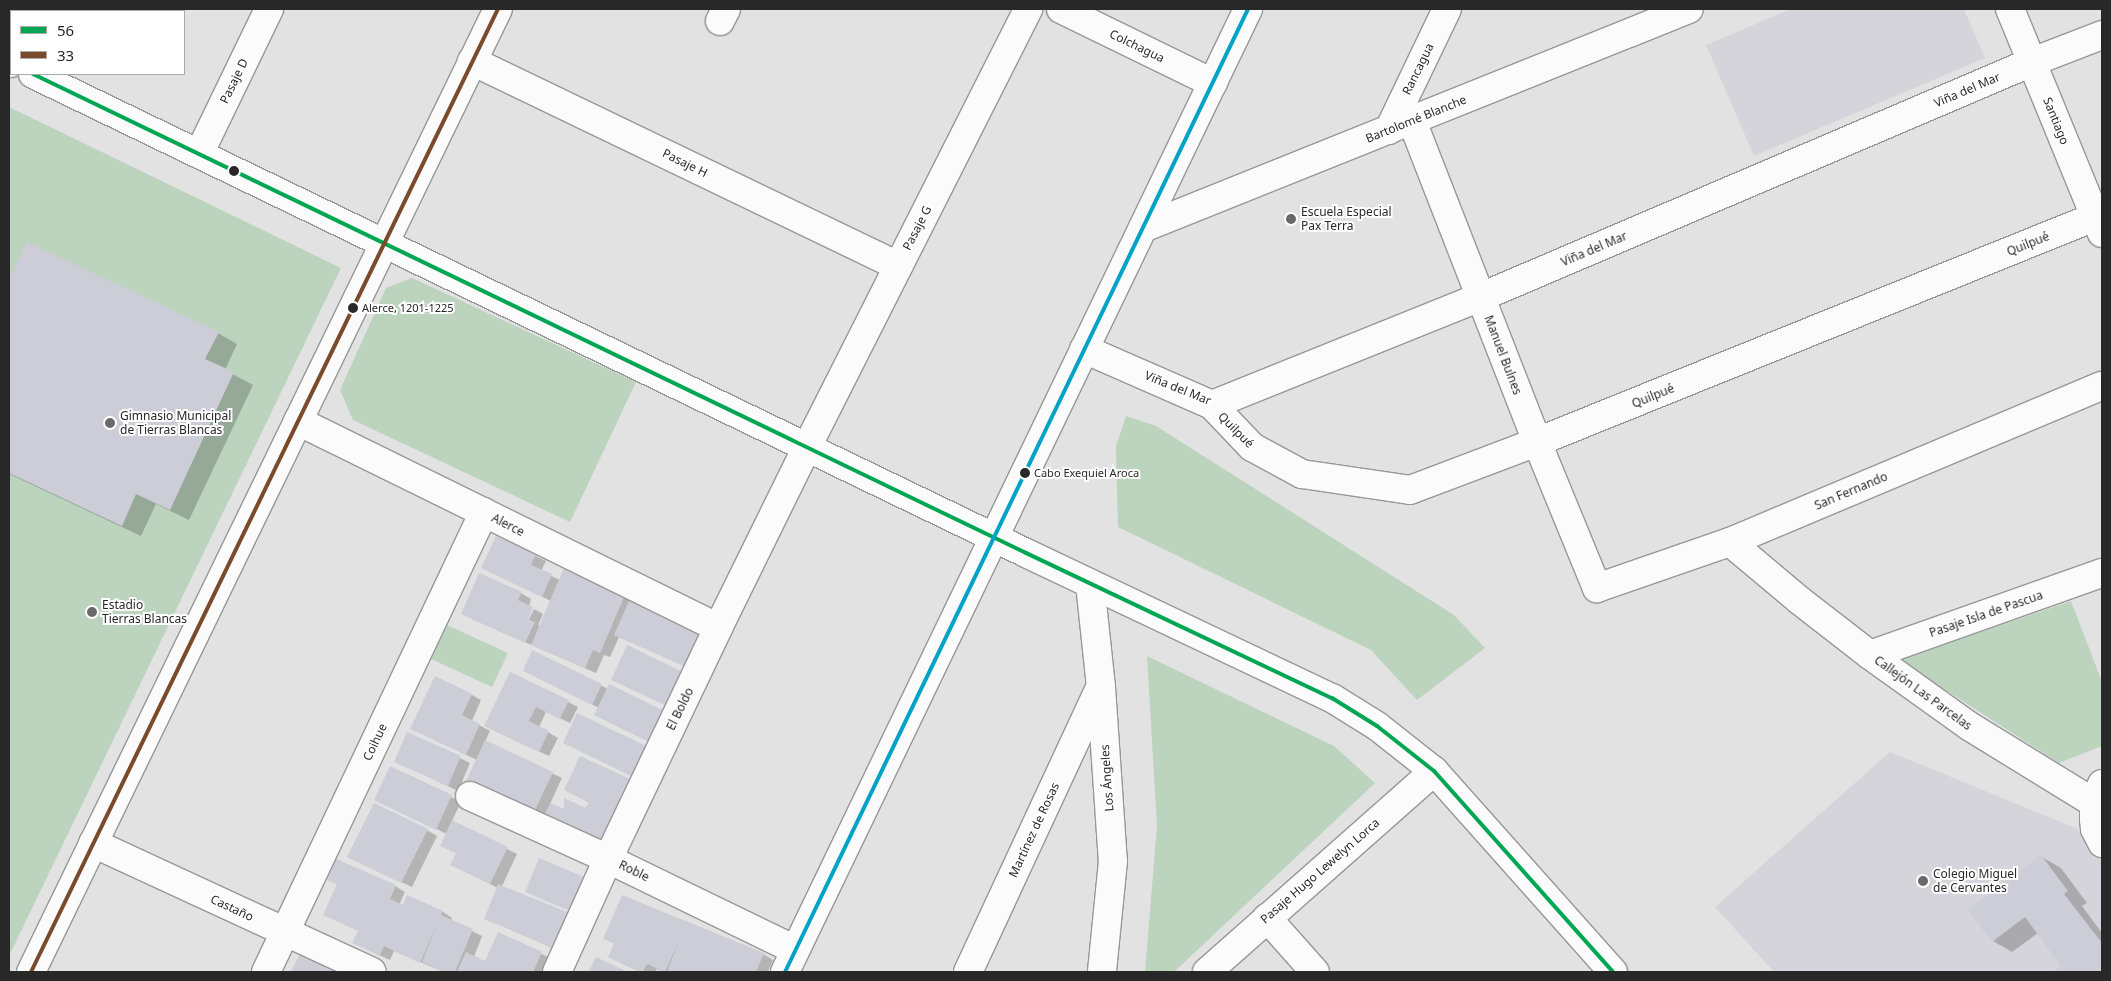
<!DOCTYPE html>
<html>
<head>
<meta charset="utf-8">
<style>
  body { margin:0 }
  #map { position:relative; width:2111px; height:981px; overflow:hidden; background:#e2e2e3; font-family:"Noto Sans",sans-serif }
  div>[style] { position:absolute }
  .built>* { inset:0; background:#d4d4da }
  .green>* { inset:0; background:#bcd3be }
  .shadow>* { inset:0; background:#0003 }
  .building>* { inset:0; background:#cccdd6 }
  .roads { filter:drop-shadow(1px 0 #979798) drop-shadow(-1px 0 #979798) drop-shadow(0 1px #979798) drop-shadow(0 -1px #979798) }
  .minor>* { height:28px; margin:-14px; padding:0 14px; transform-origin:14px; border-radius:14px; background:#fbfbfb }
  .major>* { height:28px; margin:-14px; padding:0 14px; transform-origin:14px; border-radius:14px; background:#fbfbfb }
  .bus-1>* { height:4px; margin:-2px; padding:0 2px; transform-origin:2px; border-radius:2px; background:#00a651 }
  .bus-2>* { height:4px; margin:-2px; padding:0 2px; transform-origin:2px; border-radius:2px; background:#7a4b2a }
  .bus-3>* { height:4px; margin:-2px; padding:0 2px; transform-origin:2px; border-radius:2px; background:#02a3c6 }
  .dots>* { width:14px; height:14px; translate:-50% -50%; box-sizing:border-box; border:2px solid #fff; border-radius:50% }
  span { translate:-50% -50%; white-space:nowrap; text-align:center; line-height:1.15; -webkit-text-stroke:4px #fff; paint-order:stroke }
  .bus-label { font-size:11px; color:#282829 }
  .left { translate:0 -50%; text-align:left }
  .street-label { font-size:12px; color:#282829 }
  .poi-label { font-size:12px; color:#282829 }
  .frame { position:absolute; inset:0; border:10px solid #282829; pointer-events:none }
  .legend { position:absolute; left:10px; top:10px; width:175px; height:65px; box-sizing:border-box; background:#fff; border:1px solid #a9a9a9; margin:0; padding:6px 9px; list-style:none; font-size:15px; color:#282829 }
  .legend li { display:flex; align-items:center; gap:10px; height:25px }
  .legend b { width:25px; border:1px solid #a9a9a9 }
</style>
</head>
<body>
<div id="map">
  <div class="built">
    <div style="clip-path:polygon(1791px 9px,1964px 9px,1985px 58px,1754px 156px,1706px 45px)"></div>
    <div style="clip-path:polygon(1890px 752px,2085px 832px,2102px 855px,2102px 972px,1774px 972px,1715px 907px)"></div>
  </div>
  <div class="green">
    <div style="clip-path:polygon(9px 107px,341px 268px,9px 956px)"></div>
    <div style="clip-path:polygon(412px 278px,636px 382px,570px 522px,353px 420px,340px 390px,386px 288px)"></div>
    <div style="clip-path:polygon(1126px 416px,1156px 426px,1454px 615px,1485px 648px,1417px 700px,1371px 650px,1118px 527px,1116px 446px)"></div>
    <div style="clip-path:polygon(2071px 601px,2102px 682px,2102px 746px,2059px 763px,1899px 660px)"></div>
    <div style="clip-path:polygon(447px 625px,508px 653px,492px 687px,431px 659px)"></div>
    <div style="clip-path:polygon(1147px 656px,1334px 746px,1375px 783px,1174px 972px,1145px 972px,1157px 826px)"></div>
  </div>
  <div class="shadow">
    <div style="clip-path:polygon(9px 272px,218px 333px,237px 344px,225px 370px,253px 385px,189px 520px,156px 504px,141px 536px,9px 474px)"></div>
    <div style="clip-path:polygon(496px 537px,546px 561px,541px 571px,560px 580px,564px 570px,634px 602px,633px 604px,685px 666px,619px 637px,610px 657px,604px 655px,596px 673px,472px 619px,521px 593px,531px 599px,524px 624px,526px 625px,534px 609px,543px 614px,538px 625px,540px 626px,551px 601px,492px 573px)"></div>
    <div style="clip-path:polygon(533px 651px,608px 689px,599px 708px,534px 676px)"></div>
    <div style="clip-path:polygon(510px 673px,578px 707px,570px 723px,546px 712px,539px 727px,558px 738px,549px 756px,495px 731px)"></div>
    <div style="clip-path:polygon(472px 695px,481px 700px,472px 721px,490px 731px,485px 742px,562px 778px,550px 804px,565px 811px,587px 810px,590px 803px,565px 790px,629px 780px,639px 786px,608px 854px,552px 829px,477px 760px,411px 728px)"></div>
    <div style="clip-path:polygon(408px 733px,470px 763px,458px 791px,395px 761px)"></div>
    <div style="clip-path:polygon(565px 743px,645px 747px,655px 753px,642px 780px)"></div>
    <div style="clip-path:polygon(451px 797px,461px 802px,452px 821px,517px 854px,502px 886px,564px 953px,485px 918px,498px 888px,462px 870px,457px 853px,451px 851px,447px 834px,375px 800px)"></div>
    <div style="clip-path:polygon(427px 830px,437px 836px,412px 887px,359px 862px)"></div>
    <div style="clip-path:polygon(2042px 857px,2061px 868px,2087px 903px,2082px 906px,2102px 933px,2102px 972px,2055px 972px,2063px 966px,2038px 933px,2012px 952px,1993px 941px)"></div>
    <div style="clip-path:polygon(329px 879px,395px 886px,405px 892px,399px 905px,403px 906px,408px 897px,443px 912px,452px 918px,451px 921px,482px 936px,474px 957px,486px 963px,499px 933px,552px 959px,546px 972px,444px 972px,394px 951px,390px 960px,364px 948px,359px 931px,325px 915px,338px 885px)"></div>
    <div style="clip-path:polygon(623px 896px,763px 954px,773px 960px,768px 972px,665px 972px,657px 969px,655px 972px,640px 972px,619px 962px,609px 957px,615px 944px,604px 938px)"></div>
  </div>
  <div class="building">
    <div style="clip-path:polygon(27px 242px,219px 332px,205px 359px,234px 372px,170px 510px,136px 494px,122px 526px,9px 473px,9px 271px,12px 272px)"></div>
    <div style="clip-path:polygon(496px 536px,536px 554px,531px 565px,552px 574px,542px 597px,481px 568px)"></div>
    <div style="clip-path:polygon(564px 568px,625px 595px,600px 653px,593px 650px,585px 668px,531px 645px)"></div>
    <div style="clip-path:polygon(479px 573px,522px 592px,518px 600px,533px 607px,528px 619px,535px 622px,525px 643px,461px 614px)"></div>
    <div style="clip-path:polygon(629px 601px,701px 632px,686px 667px,614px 635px)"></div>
    <div style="clip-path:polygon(627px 645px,685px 673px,669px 707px,611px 680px)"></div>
    <div style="clip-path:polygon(532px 650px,602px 684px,592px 705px,523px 671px)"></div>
    <div style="clip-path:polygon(510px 672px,569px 700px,560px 719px,536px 707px,529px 721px,549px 731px,539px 752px,484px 726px)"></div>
    <div style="clip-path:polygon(435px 676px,472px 694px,462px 715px,480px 724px,466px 755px,410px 729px)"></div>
    <div style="clip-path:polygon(609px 684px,664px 711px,649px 742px,594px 715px)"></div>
    <div style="clip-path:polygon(577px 713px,646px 746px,631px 776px,563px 743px)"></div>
    <div style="clip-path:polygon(407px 732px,461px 756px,448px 786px,394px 762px)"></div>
    <div style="clip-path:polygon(485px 740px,553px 772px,531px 819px,463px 788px)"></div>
    <div style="clip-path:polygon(580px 756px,630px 779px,597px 850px,540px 824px,550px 803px,564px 809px,564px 798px,586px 808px,589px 802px,564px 790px)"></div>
    <div style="clip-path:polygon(390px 766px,452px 795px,436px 830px,374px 800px)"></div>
    <div style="clip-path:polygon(374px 803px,428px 829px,401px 883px,347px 857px)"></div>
    <div style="clip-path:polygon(452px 820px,508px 847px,490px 884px,450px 865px,456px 853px,440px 846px)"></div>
    <div style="clip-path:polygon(2041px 855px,2068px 891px,2064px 894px,2102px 943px,2102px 972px,2053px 972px,2061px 966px,2025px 917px,1992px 942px,1968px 910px)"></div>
    <div style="clip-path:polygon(539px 858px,584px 877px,570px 911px,525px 892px)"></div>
    <div style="clip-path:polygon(336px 859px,396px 885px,390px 899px,403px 905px,407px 895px,443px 911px,441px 915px,473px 929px,455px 972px,445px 972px,422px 962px,436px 926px,420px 963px,384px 946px,380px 955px,352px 943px,358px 931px,323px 915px,337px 884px,327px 880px)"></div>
    <div style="clip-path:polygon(498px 884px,569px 913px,554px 948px,484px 919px)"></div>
    <div style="clip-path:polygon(622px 895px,764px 953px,756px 972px,667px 972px,678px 943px,665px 972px,647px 964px,643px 972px,640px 972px,608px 957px,614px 943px,603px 939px)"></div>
    <div style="clip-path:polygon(498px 932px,542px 952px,533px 972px,457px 972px,466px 952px,485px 961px)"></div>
    <div style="clip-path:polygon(301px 951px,341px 972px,291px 972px)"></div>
    <div style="clip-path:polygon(596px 957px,628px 972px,588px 972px)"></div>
  </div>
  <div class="roads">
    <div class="minor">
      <div style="left:1061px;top:9px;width:169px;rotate:26deg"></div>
      <div style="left:2010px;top:9px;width:242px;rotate:67.7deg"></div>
      <div style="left:51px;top:11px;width:3px;rotate:-45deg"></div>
      <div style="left:720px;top:21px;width:13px;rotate:-63deg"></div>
      <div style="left:472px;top:61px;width:473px;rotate:25.7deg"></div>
      <div style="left:1412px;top:121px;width:344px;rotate:68.7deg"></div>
      <div style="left:1537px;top:442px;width:158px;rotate:67.7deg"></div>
      <div style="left:1597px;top:588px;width:141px;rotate:-19.1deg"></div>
      <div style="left:1730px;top:542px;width:403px;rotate:-22.8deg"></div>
      <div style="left:1389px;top:130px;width:134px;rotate:-64.4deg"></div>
      <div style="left:199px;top:154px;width:161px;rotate:-64.2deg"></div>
      <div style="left:1143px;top:228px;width:588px;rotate:-21.86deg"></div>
      <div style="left:1084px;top:349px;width:140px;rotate:23.6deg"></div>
      <div style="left:1212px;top:405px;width:290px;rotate:-21.9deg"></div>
      <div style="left:1481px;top:297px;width:599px;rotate:-23.1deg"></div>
      <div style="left:2032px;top:62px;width:75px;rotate:-21.1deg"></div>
      <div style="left:1212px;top:405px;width:58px;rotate:46.4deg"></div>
      <div style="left:1252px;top:447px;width:57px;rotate:28.4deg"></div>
      <div style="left:1302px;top:474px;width:109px;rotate:8.4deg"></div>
      <div style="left:1410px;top:490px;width:136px;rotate:-20.7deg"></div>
      <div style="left:1537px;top:442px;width:609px;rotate:-21.98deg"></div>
      <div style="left:298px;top:421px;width:468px;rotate:26.2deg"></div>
      <div style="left:1730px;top:542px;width:90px;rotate:40deg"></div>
      <div style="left:1799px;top:600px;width:90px;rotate:37.8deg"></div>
      <div style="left:1870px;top:655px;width:122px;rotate:35.6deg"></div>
      <div style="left:1969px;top:726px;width:147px;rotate:31.6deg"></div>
      <div style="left:1090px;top:584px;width:104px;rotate:83.9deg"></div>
      <div style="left:1101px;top:687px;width:174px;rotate:86.1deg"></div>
      <div style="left:1113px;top:861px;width:112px;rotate:95.7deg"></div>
      <div style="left:1870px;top:655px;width:246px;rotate:-19.5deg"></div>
      <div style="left:2102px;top:784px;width:21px;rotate:113deg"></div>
      <div style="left:2094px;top:803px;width:16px;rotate:90deg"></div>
      <div style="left:2094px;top:819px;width:10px;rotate:84deg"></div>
      <div style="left:2095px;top:829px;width:16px;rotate:63deg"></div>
      <div style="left:470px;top:796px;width:152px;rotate:24.5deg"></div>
      <div style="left:608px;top:859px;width:208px;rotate:25.9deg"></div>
      <div style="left:93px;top:843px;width:307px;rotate:24.8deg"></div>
      <div style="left:1267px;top:918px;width:72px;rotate:48.4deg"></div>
      <div style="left:31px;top:972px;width:1070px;rotate:-64.13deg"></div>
      <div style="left:266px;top:972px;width:509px;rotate:-64.64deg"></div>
      <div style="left:557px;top:972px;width:124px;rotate:-65.7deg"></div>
      <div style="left:608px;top:859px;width:256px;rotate:-64.5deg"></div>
      <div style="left:718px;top:628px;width:202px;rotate:-63.8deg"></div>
      <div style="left:807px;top:447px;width:491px;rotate:-63.2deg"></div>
      <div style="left:785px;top:972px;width:1069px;rotate:-64.32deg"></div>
      <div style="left:968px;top:972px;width:313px;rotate:-65.1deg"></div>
      <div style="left:1207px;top:972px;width:303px;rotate:-41.5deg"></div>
    </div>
    <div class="major">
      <div style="left:9px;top:62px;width:2px;rotate:27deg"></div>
      <div style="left:33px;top:74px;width:1102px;rotate:25.75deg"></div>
      <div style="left:1026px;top:553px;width:339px;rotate:25.4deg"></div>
      <div style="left:1332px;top:698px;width:53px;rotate:31.9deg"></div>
      <div style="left:1377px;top:726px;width:73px;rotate:38.3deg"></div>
      <div style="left:1434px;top:771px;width:269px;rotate:48.3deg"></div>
    </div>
  </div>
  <div class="bus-1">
    <div style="left:33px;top:74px;width:1102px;rotate:25.75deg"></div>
    <div style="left:1026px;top:553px;width:339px;rotate:25.4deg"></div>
    <div style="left:1332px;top:698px;width:53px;rotate:31.9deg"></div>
    <div style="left:1377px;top:726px;width:73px;rotate:38.3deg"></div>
    <div style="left:1434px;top:771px;width:269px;rotate:48.3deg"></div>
  </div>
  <div class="bus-2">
    <div style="left:31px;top:972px;width:1070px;rotate:-64.13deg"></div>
  </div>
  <div class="bus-3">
    <div style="left:785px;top:972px;width:1069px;rotate:-64.32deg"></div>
  </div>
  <div class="dots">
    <div style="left:234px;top:171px;background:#282829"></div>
    <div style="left:1291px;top:219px;background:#69696a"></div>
    <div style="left:353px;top:308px;background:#282829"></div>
    <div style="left:110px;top:423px;background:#69696a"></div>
    <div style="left:1025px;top:473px;background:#282829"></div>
    <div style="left:92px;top:612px;background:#69696a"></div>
    <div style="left:1923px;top:881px;background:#69696a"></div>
  </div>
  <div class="bus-label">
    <span class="left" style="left:362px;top:308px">Alerce, 1201-1225</span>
    <span class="left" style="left:1034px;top:473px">Cabo Exequiel Aroca</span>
  </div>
  <div class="street-label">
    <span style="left:1137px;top:46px;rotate:26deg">Colchagua</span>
    <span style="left:1418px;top:69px;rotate:-64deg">Rancagua</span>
    <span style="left:234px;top:81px;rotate:-64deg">Pasaje D</span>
    <span style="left:1967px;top:90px;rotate:-23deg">Viña del Mar</span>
    <span style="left:1416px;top:119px;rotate:-22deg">Bartolomé Blanche</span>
    <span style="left:2056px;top:121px;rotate:68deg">Santiago</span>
    <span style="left:685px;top:163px;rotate:26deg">Pasaje H</span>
    <span style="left:917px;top:228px;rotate:-63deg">Pasaje G</span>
    <span style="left:2028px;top:244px;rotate:-22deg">Quilpué</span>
    <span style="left:1594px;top:249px;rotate:-23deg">Viña del Mar</span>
    <span style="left:1503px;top:355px;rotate:69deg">Manuel Bulnes</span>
    <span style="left:1178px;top:388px;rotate:22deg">Viña del Mar</span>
    <span style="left:1653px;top:396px;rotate:-22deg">Quilpué</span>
    <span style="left:1236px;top:430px;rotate:45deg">Quilpué</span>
    <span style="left:1851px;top:491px;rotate:-23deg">San Fernando</span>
    <span style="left:508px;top:525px;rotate:27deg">Alerce</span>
    <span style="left:1986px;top:614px;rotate:-19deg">Pasaje Isla de Pascua</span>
    <span style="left:1923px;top:693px;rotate:36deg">Callejón Las Parcelas</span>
    <span style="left:680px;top:709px;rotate:-64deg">El Boldo</span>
    <span style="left:375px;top:742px;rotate:-65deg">Coihue</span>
    <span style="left:1107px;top:778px;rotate:-94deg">Los Ángeles</span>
    <span style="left:1034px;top:830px;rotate:-65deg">Martínez de Rosas</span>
    <span style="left:634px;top:871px;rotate:26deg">Roble</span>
    <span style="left:1320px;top:871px;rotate:-41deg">Pasaje Hugo Lewelyn Lorca</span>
    <span style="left:232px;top:908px;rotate:25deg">Castaño</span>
  </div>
  <div class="poi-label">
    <span class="left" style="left:1301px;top:219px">Escuela Especial<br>Pax Terra</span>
    <span class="left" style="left:120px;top:423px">Gimnasio Municipal<br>de Tierras Blancas</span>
    <span class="left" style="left:102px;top:612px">Estadio<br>Tierras Blancas</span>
    <span class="left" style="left:1933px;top:881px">Colegio Miguel<br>de Cervantes</span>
  </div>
  <div class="frame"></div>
  <ul class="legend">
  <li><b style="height:6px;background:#00a651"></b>56</li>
  <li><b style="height:6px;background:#7a4b2a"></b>33</li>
  </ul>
</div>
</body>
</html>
